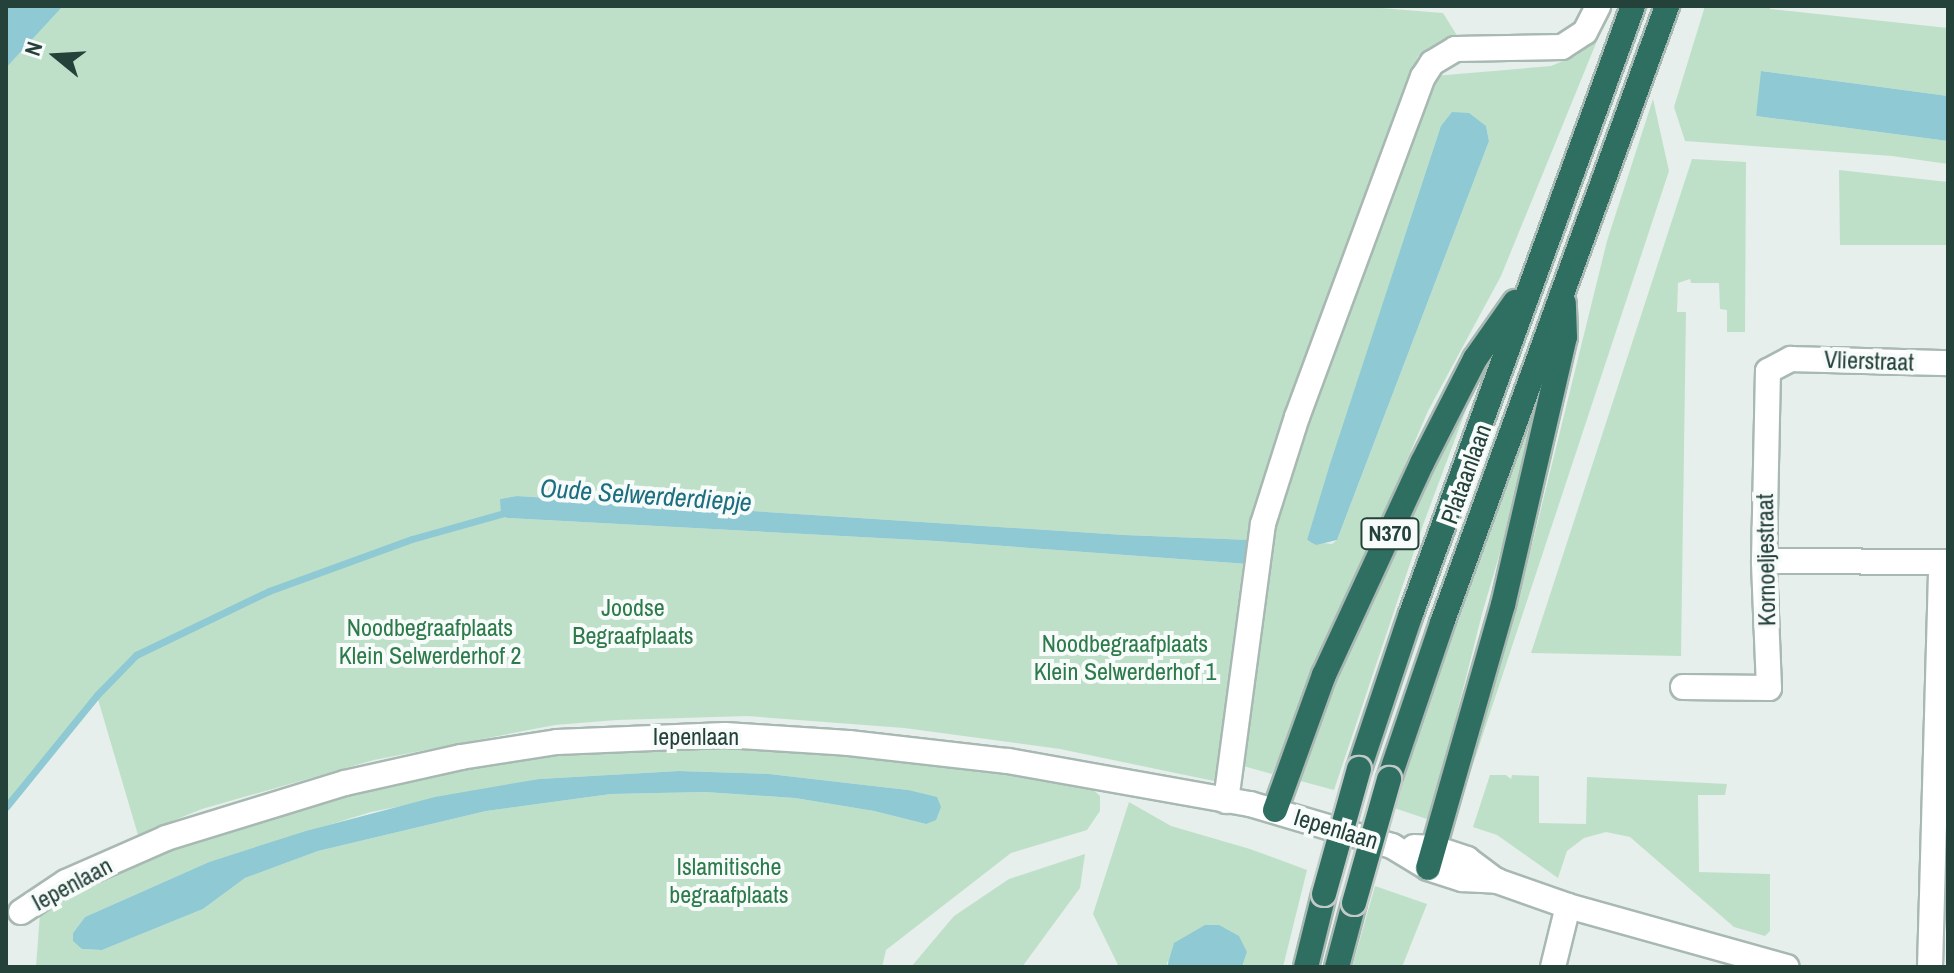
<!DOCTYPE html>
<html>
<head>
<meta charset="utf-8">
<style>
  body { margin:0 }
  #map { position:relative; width:1954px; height:973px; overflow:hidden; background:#e6efeb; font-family:"Archivo Narrow",sans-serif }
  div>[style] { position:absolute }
  .green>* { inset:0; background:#bfe0c8 }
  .water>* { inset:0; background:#8ec9d4 }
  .stream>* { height:7px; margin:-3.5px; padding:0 3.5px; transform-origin:3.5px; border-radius:3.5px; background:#8ec9d4 }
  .roads { filter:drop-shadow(2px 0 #a8b8b2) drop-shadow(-2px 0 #a8b8b2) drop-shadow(0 2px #a8b8b2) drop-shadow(0 -2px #a8b8b2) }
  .minor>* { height:24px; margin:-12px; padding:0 12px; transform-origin:12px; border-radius:12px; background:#fff }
  .highway>* { height:24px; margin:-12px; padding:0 12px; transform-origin:12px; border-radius:12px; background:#2f6f62 }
  .bridges { filter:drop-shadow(2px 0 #c2cac8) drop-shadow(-2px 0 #c2cac8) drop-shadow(0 2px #c2cac8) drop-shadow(0 -2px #c2cac8) }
  .highway-bridge>* { height:24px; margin:-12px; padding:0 12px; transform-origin:12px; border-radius:12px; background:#2f6f62 }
  span { translate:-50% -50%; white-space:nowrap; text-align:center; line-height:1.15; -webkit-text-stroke:8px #f7fbf9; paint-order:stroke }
  .shield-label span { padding:2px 6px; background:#f7fbf9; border:2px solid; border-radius:6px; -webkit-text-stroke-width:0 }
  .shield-label { font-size:22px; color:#24423a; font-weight:700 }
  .street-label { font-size:24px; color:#24423a }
  .park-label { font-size:24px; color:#2d7a4b }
  .water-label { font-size:26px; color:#1c6f80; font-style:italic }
  .frame { position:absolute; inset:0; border:8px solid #24423a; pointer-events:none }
  .north { position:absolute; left:16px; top:16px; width:80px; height:80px; -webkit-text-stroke:6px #f7fbf9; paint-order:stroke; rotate:288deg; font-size:22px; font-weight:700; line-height:32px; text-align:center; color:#24423a }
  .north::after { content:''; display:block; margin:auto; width:28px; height:36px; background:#24423a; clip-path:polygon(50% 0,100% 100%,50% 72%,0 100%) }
</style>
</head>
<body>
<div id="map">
  <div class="green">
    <div style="clip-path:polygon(63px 6px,1381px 8px,1443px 13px,1458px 37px,1418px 56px,1286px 409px,1251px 540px,1124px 535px,517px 496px,500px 499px,507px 518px,936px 541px,1248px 564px,1219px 782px,1060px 749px,904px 728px,747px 716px,617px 720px,555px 725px,374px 760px,202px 809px,138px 835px,97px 696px,6px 807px,6px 68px)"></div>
    <div style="clip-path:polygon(1705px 6px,1770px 6px,1770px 9px,1948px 28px,1948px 96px,1762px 71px,1756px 116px,1948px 141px,1948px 164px,1892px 156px,1685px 141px,1674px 107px)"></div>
    <div style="clip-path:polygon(evenodd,1601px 31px,1501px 276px,1428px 411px,1272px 774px,1243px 766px,1273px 521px,1434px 76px,1551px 66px,1577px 55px,1601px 31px,1486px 126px,1489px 141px,1337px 540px,1332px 544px,1307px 541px,1412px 220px,1486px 126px)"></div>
    <div style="clip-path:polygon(1653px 99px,1669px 171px,1454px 822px,1448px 821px,1533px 541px,1607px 241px)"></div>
    <div style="clip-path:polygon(1692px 159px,1746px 162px,1745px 332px,1727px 332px,1727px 310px,1720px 309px,1719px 283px,1691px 283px,1690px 279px,1678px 283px,1677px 312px,1686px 312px,1681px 656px,1531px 653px)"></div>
    <div style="clip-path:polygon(1839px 170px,1948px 182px,1948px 245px,1840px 245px)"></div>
    <div style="clip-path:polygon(1489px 348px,1423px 525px,1334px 790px,1293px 779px,1357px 626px)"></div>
    <div style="clip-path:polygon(1555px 365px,1482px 614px,1430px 820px,1394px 808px,1465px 592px,1530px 420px)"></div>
    <div style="clip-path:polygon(evenodd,759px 743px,1085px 782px,1100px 796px,1100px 811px,1087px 830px,1011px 853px,886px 950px,882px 967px,36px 967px,40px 913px,143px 859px,223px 827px,396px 779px,551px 751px,759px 743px,679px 771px,769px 774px,908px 790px,926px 824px,874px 811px,795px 798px,705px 792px,611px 794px,486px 811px,318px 851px,245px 878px,203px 909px,102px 950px,82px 949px,73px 933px,85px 917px,209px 862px,371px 812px,539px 779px,679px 771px)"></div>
    <div style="clip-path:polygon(1490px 775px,1506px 775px,1511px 779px,1512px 775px,1539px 776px,1539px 823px,1586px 824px,1587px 777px,1727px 784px,1725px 795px,1698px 795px,1699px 872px,1770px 874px,1770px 931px,1765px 936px,1734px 927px,1630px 837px,1606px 832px,1584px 838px,1567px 851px,1558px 878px,1497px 835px,1473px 827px)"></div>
    <div style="clip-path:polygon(1129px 802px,1171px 826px,1250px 849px,1307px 870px,1283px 967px,1242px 967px,1247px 952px,1167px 962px,1167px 967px,1119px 967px,1093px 914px)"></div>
    <div style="clip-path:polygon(1085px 854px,1080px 888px,1022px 967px,911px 967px,954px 916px,1009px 879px)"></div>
    <div style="clip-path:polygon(1375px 886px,1427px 904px,1402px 967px,1352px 967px)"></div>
  </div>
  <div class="water">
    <div style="clip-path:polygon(6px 6px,63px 6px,6px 68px)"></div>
    <div style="clip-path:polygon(1761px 71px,1948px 96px,1948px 141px,1756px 116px)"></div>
    <div style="clip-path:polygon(1452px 112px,1469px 113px,1486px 126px,1489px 141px,1337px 540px,1316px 545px,1307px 540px,1330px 464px,1441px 126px)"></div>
    <div style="clip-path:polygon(517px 496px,1124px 535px,1251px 540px,1248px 564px,936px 541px,507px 518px,501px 514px,500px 499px)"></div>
    <div style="clip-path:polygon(679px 771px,769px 774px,908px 790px,937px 797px,941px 807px,936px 820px,926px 824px,874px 811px,795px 798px,705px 792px,611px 794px,486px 811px,318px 851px,245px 878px,203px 909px,102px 950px,82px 949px,73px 941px,73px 933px,85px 917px,209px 862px,306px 831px,435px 797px,539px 779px)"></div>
    <div style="clip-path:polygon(1205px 925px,1219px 925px,1239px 936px,1247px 952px,1242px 967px,1167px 967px,1174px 943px)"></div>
  </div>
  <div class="stream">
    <div style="left:6px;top:807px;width:144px;rotate:-50.9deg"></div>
    <div style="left:97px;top:695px;width:56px;rotate:-45.7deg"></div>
    <div style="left:136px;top:655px;width:148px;rotate:-25.7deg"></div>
    <div style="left:269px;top:591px;width:152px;rotate:-20deg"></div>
    <div style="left:412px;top:539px;width:100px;rotate:-15.7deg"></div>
  </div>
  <div class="roads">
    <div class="minor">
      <div style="left:1764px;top:561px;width:184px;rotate:0.3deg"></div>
      <div style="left:1683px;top:687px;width:86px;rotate:0.7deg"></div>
      <div style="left:1769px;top:688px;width:127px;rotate:-92.3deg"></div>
      <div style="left:1764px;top:561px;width:190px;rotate:-88.8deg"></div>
      <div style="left:1768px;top:371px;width:26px;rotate:-28deg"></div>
      <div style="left:1791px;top:359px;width:157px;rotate:1.5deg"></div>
      <div style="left:1226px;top:801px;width:279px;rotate:-82.4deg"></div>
      <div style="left:1263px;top:524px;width:112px;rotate:-72.4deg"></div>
      <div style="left:1297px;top:417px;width:363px;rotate:-69.7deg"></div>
      <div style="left:1423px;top:77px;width:17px;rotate:-57deg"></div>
      <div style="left:1432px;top:63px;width:27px;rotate:-31deg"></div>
      <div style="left:1455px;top:49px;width:107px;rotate:-1.1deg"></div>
      <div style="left:1562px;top:47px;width:27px;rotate:-33deg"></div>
      <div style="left:1585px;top:32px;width:29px;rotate:-63deg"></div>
      <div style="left:1414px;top:847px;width:20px;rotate:3deg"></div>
      <div style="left:1434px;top:848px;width:35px;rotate:18deg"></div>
      <div style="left:1467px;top:859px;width:36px;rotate:37deg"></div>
      <div style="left:21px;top:912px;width:54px;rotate:-33.7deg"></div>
      <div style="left:66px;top:882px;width:109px;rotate:-23.7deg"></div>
      <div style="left:166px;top:838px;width:187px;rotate:-17.1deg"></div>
      <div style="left:345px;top:783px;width:119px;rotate:-12.6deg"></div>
      <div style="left:461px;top:757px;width:97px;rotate:-8.9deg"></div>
      <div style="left:557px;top:742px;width:168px;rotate:-2.4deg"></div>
      <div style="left:725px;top:735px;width:124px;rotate:3.7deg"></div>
      <div style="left:849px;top:743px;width:160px;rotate:6.5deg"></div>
      <div style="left:1008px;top:761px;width:246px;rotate:10.1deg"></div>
      <div style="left:1250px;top:804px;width:148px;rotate:16.5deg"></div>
      <div style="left:1392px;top:846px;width:42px;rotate:31.4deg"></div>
      <div style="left:1428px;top:868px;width:36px;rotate:18deg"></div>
      <div style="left:1462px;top:879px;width:35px;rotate:3deg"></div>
      <div style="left:1497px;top:881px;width:75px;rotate:19.4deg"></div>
      <div style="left:1568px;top:906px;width:227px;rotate:15.6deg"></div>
      <div style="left:1553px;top:967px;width:63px;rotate:-76.2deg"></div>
      <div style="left:1930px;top:967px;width:405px;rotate:-88.4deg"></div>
    </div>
    <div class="highway">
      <div style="left:1359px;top:769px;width:163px;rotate:-71.5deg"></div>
      <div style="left:1411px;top:614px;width:647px;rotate:-69.94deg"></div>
      <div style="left:1389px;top:779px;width:165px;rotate:-71.2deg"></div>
      <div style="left:1442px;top:623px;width:657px;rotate:-69.96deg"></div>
      <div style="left:1275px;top:810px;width:144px;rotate:-70.1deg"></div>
      <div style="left:1324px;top:675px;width:234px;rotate:-65.2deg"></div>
      <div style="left:1422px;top:463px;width:117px;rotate:-63deg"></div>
      <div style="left:1475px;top:359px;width:70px;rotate:-54.9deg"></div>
      <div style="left:1428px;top:868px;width:273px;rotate:-74.1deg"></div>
      <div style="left:1503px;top:605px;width:275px;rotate:-77deg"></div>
      <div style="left:1565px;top:337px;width:34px;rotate:-92deg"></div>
      <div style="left:1306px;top:967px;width:75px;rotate:-76.1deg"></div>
      <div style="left:1337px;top:967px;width:66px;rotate:-75.1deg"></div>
    </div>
  </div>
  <div class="bridges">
    <div class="highway-bridge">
      <div style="left:1324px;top:894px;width:130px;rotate:-74.4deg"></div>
      <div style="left:1354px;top:903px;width:129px;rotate:-74.2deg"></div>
    </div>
  </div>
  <div class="shield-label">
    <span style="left:1390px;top:534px">N370</span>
  </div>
  <div class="street-label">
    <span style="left:1869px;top:361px;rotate:2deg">Vlierstraat</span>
    <span style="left:1466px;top:474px;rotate:-70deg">Plataanlaan</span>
    <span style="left:1766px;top:560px;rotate:-91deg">Kornoeljestraat</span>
    <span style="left:696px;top:737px">Iepenlaan</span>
    <span style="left:1336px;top:829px;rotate:17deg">Iepenlaan</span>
    <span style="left:72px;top:884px;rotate:-28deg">Iepenlaan</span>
  </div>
  <div class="park-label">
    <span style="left:633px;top:622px">Joodse<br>Begraafplaats</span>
    <span style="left:430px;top:642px">Noodbegraafplaats<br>Klein Selwerderhof 2</span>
    <span style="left:1125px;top:658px">Noodbegraafplaats<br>Klein Selwerderhof 1</span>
    <span style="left:729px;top:881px">Islamitische<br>begraafplaats</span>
  </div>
  <div class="water-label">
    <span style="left:646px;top:495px;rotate:4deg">Oude Selwerderdiepje</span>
  </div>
  <div class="frame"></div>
  <div class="north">N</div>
</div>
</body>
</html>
